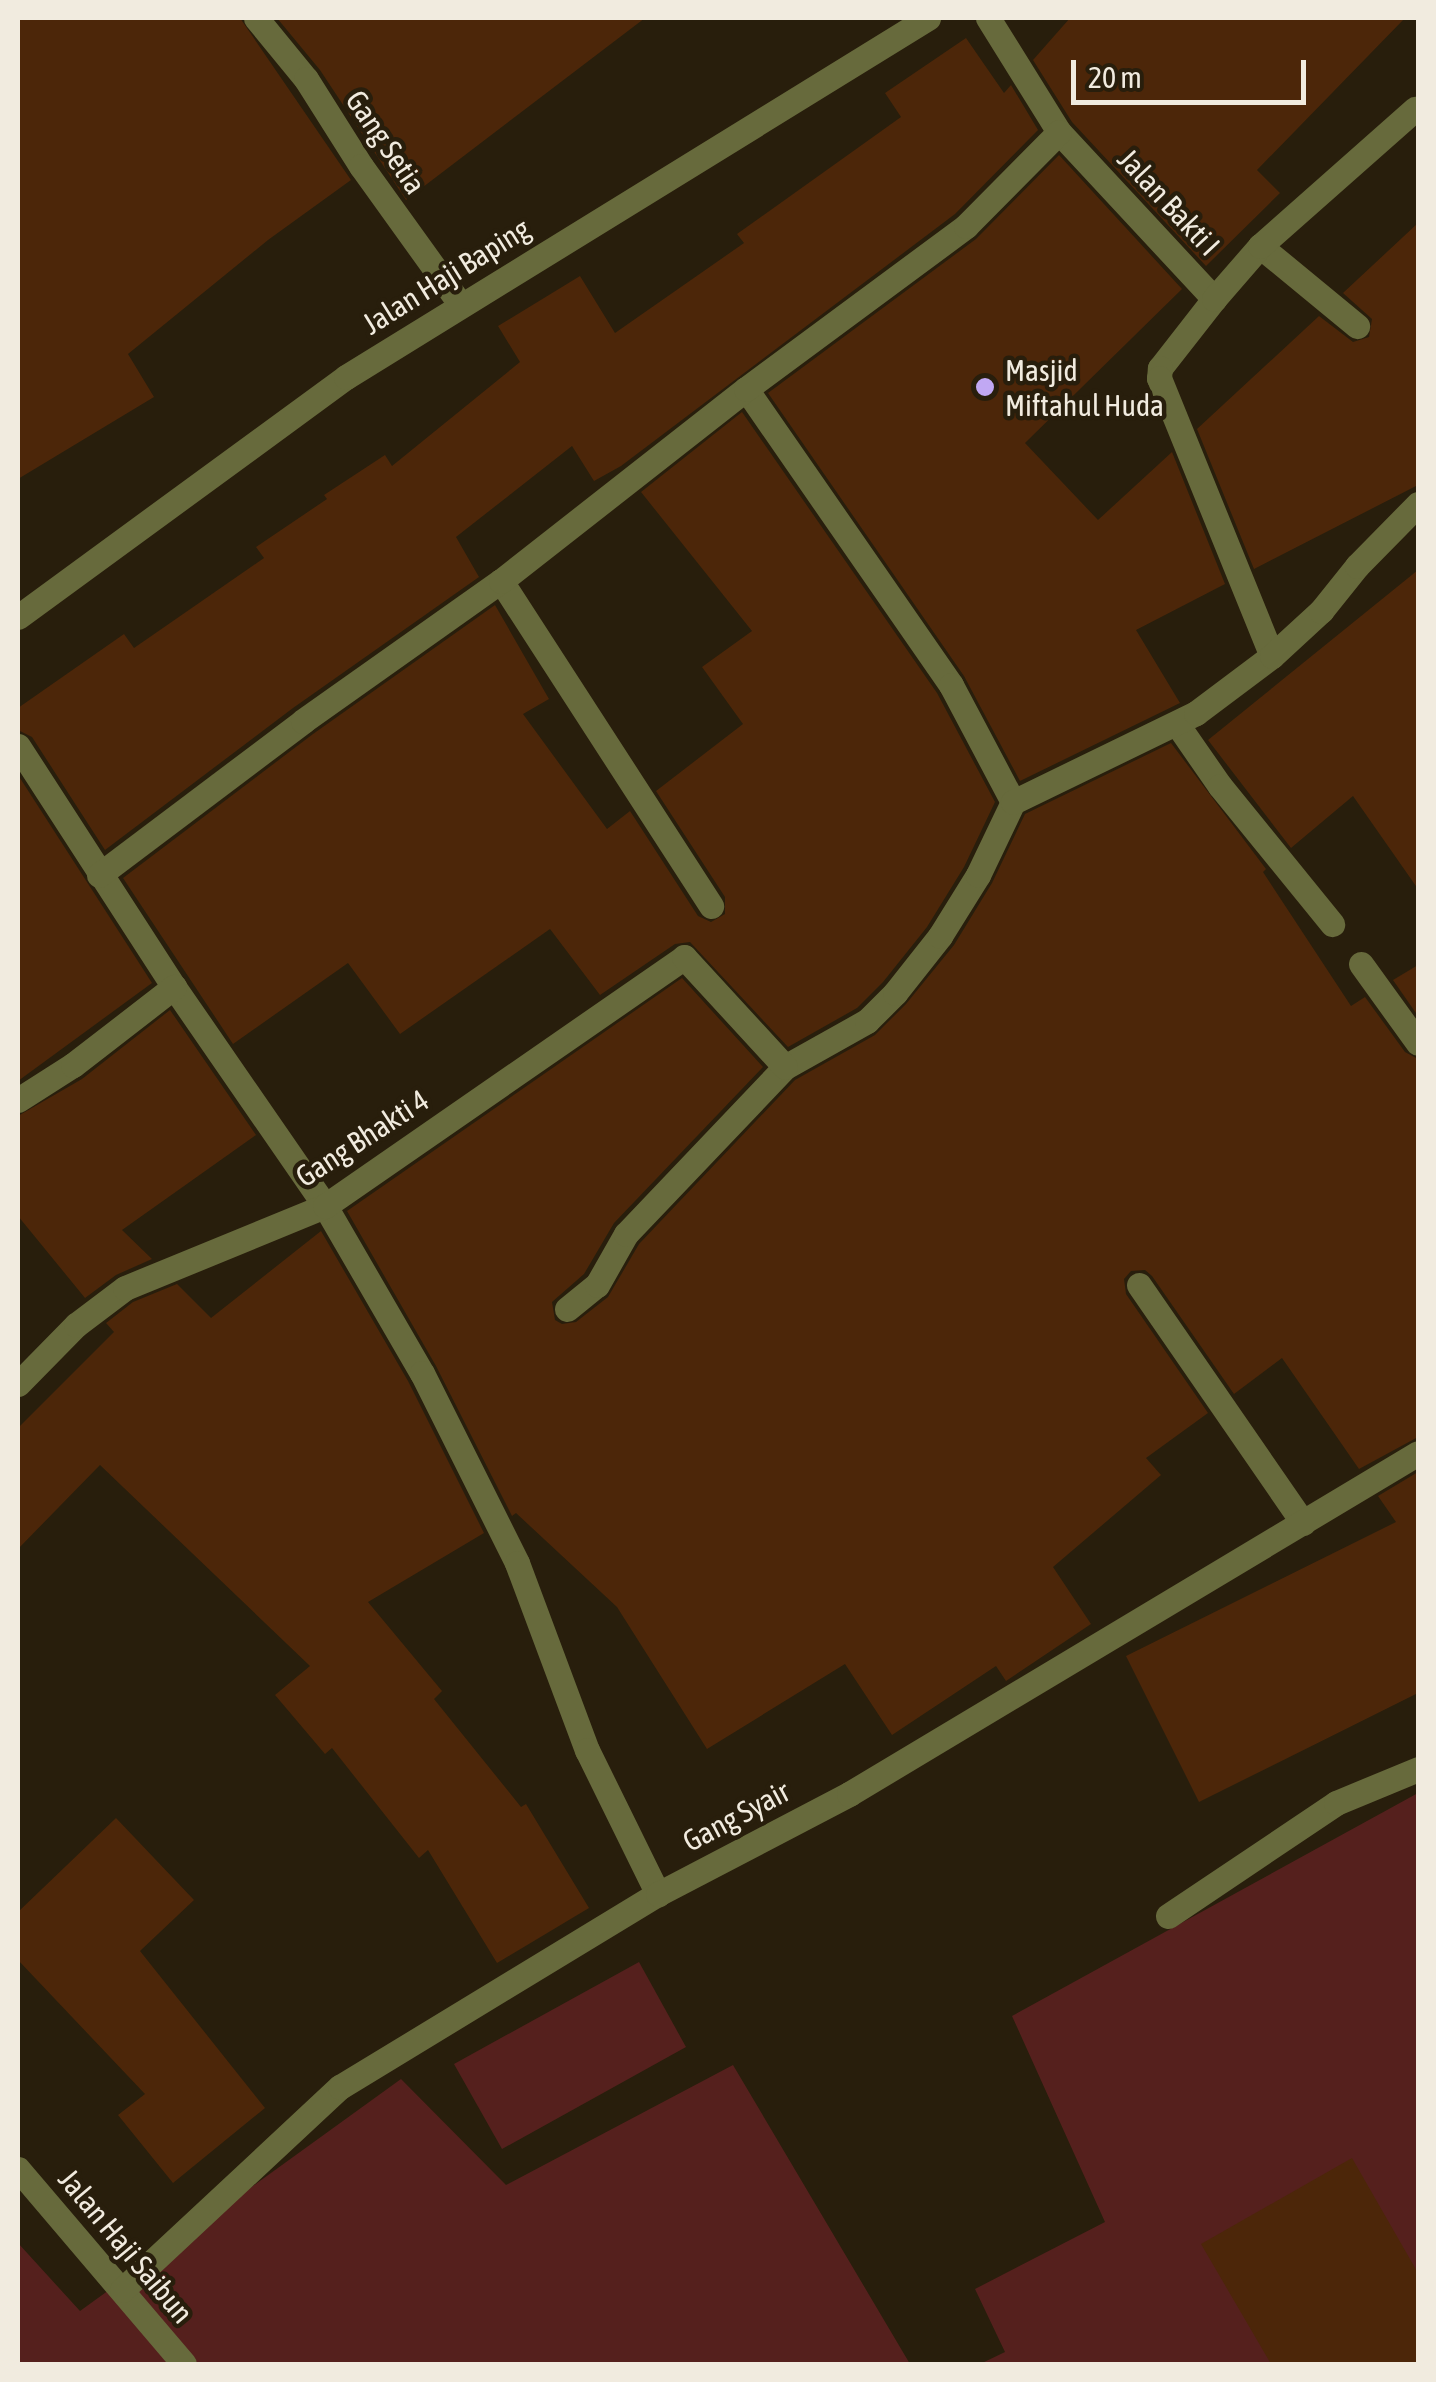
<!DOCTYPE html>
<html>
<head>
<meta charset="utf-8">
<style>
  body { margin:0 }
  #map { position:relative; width:1436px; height:2382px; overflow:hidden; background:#281e0c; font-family:"Asap Condensed",sans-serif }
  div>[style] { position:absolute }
  .green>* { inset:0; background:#55201d }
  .building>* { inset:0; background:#4c2609 }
  .service>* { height:25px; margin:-12.5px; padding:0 12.5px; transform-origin:12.5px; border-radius:12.5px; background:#676a3c }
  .minor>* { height:25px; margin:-12.5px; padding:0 12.5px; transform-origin:12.5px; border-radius:12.5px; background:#676a3c }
  .tertiary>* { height:25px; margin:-12.5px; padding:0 12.5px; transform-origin:12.5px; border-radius:12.5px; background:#676a3c }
  .dots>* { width:28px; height:28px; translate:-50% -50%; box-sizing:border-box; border:5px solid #281e0c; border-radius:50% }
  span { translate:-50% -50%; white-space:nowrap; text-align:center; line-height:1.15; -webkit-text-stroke:9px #281e0c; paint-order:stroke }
  .street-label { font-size:30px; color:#f1ebdf }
  .poi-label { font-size:30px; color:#f1ebdf }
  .left { translate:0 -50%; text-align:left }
  .frame { position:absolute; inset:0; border:20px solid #f1ebdf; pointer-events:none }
  .scale { position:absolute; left:1071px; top:60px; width:235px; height:45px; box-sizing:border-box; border:5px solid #f1ebdf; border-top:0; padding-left:12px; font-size:30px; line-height:35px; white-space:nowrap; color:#f1ebdf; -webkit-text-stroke:8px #281e0c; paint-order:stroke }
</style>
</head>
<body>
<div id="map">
  <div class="green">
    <div style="clip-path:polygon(1418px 1793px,1418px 2364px,980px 2364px,1005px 2352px,975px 2289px,1105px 2222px,1012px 2016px)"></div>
    <div style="clip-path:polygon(639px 1962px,686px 2047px,502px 2149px,454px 2064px)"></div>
    <div style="clip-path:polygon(733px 2065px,910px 2364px,18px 2364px,18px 2243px,80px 2311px,401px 2079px,506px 2185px)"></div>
  </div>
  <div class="building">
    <div style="clip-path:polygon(18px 18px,240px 18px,351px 180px,268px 240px,128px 354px,154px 397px,18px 479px)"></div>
    <div style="clip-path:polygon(277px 18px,645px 18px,406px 200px,320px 70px)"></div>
    <div style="clip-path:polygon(1070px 18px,1405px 18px,1257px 170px,1280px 193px,1206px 266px,1072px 122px,1033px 60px)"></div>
    <div style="clip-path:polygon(966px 38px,1004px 93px,1011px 85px,1038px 130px,955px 214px,621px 466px,594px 481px,572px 446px,456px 537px,479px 577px,293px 708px,105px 850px,32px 737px,18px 730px,18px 708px,124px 634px,134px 648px,264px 558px,256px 547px,327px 499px,324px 495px,385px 455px,392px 466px,520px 362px,498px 326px,580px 276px,615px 333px,744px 243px,737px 234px,901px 117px,885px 93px)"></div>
    <div style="clip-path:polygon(1059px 155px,1182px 289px,1025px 443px,1098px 520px,1172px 452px,1225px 584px,1136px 630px,1180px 703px,1020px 781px,964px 676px,768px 393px,976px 239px)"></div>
    <div style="clip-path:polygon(1418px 223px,1418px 485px,1254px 569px,1197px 429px,1319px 316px,1353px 342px,1369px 337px,1372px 319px,1343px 293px)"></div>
    <div style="clip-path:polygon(742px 412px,937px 693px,995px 802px,964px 867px,927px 927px,883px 982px,857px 1008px,788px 1047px,690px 942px,675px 944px,600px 995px,550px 929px,400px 1034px,348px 963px,233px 1044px,123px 878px,313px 734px,495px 605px,549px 699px,523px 714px,607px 829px,630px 811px,698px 916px,711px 922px,725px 914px,725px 897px,656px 791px,743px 724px,702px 667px,752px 631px,641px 492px)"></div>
    <div style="clip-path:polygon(1418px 570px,1418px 889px,1353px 796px,1291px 848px,1208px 740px)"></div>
    <div style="clip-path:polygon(1171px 743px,1266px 869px,1263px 872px,1351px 1006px,1365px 997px,1405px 1052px,1418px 1059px,1418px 1437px,1359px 1469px,1282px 1358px,1234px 1394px,1152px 1276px,1145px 1270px,1131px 1271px,1124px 1279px,1126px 1294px,1208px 1413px,1146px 1458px,1161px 1475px,1053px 1567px,1091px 1624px,1006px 1681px,996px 1666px,892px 1735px,845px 1664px,707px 1749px,617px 1607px,516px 1513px,512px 1516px,436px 1366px,347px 1211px,682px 978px,763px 1067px,614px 1223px,584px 1274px,552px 1302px,555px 1320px,562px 1324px,576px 1322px,608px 1297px,639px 1244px,795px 1080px,875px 1035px,906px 1004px,954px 945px,992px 883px,1025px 814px)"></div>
    <div style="clip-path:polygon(18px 775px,152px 983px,18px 1081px)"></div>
    <div style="clip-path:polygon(1418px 965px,1418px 1016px,1393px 980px)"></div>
    <div style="clip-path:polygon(170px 1010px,256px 1135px,122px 1230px,152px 1259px,116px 1275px,85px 1298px,18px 1216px,18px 1116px,82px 1079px)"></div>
    <div style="clip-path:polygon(321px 1231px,408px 1381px,484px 1533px,368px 1602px,442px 1691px,434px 1699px,521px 1807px,526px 1804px,589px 1908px,497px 1963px,428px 1850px,419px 1858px,332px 1748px,325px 1754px,275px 1695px,310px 1666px,100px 1465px,18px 1549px,18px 1428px,114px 1332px,106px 1323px,133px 1302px,177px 1284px,211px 1318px)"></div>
    <div style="clip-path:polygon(1418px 1472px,1418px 1693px,1199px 1802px,1126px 1656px,1396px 1522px,1378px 1496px)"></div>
    <div style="clip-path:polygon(116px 1818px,194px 1900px,140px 1951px,265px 2108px,173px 2183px,118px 2115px,145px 2094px,18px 1960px,18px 1912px)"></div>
    <div style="clip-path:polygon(1352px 2158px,1418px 2273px,1418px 2364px,1271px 2364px,1201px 2244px)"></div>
  </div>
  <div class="service">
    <div style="left:1168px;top:1916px;width:202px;rotate:-33.9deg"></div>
    <div style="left:1336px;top:1803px;width:89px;rotate:-22.5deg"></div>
  </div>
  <div class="minor">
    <div style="left:256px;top:18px;width:79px;rotate:50.7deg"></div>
    <div style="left:306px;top:79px;width:103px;rotate:57.7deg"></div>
    <div style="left:361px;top:166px;width:170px;rotate:54.3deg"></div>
    <div style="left:988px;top:18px;width:134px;rotate:58.1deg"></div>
    <div style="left:1059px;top:132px;width:228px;rotate:47.1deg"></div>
    <div style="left:1214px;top:299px;width:88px;rotate:128deg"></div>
    <div style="left:1160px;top:368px;width:10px;rotate:96deg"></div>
    <div style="left:1159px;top:378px;width:300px;rotate:67.9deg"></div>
    <div style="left:1260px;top:246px;width:126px;rotate:39.5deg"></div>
    <div style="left:1214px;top:299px;width:70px;rotate:-49deg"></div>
    <div style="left:1260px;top:246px;width:207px;rotate:-41.5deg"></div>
    <div style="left:746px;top:389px;width:360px;rotate:55.3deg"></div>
    <div style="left:951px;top:685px;width:132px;rotate:62.1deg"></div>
    <div style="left:501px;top:581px;width:387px;rotate:57.1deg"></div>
    <div style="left:1177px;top:724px;width:75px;rotate:55.3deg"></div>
    <div style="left:1220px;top:786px;width:178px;rotate:50.9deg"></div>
    <div style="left:18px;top:746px;width:287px;rotate:57.1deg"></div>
    <div style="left:174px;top:987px;width:266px;rotate:55.4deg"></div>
    <div style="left:325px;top:1206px;width:193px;rotate:59.9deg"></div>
    <div style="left:422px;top:1373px;width:212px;rotate:63.4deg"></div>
    <div style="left:517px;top:1563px;width:200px;rotate:69.5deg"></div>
    <div style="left:587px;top:1750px;width:161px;rotate:63.8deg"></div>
    <div style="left:99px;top:875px;width:256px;rotate:-37deg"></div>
    <div style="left:303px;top:721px;width:242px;rotate:-35.3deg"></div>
    <div style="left:501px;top:581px;width:311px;rotate:-38.1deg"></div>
    <div style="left:746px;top:389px;width:274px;rotate:-36.5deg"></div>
    <div style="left:966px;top:226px;width:132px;rotate:-45.3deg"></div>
    <div style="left:1361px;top:964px;width:97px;rotate:54.2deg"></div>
    <div style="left:18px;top:1100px;width:65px;rotate:-32.5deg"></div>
    <div style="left:73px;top:1065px;width:128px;rotate:-37.7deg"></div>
    <div style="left:1139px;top:1285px;width:289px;rotate:55.4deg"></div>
    <div style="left:567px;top:1309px;width:38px;rotate:-39deg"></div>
    <div style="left:597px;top:1285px;width:59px;rotate:-60.4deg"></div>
    <div style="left:626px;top:1234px;width:231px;rotate:-46.4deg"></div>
    <div style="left:785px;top:1067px;width:94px;rotate:-29.3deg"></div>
    <div style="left:867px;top:1021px;width:40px;rotate:-45deg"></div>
    <div style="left:895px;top:993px;width:73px;rotate:-51.7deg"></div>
    <div style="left:940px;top:936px;width:72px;rotate:-58.1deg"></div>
    <div style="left:978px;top:875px;width:81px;rotate:-64.4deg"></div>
    <div style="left:1013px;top:802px;width:203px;rotate:-25.9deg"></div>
    <div style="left:1196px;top:713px;width:95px;rotate:-36.9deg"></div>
    <div style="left:1272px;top:656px;width:67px;rotate:-42.6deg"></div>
    <div style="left:1321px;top:611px;width:58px;rotate:-51.3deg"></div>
    <div style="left:1357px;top:566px;width:87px;rotate:-45.5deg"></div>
    <div style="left:18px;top:1384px;width:83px;rotate:-45.5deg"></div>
    <div style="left:76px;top:1325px;width:61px;rotate:-37.1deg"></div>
    <div style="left:125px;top:1288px;width:216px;rotate:-22.3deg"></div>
    <div style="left:325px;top:1206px;width:437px;rotate:-34.7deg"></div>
    <div style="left:684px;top:957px;width:149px;rotate:47.4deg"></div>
    <div style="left:18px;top:2169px;width:256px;rotate:49.6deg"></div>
    <div style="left:122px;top:2290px;width:298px;rotate:-43deg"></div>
    <div style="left:340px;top:2087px;width:372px;rotate:-31.3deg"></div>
    <div style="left:658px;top:1894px;width:216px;rotate:-27.6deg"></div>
    <div style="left:849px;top:1794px;width:663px;rotate:-30.93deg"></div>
  </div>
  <div class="tertiary">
    <div style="left:18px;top:617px;width:406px;rotate:-36.2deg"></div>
    <div style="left:346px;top:377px;width:684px;rotate:-31.67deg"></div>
  </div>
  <div class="dots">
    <div style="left:985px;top:387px;background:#c1a8f3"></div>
  </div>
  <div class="street-label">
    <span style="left:386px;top:142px;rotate:56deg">Gang Setia</span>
    <span style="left:1169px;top:202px;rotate:47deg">Jalan Bakti I</span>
    <span style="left:446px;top:276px;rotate:-32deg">Jalan Haji Baping</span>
    <span style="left:362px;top:1138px;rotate:-33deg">Gang Bhakti 4</span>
    <span style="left:736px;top:1816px;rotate:-28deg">Gang Syair</span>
    <span style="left:126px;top:2246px;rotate:50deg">Jalan Haji Saibun</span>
  </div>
  <div class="poi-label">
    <span class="left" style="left:1005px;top:387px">Masjid<br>Miftahul Huda</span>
  </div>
  <div class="frame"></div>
  <div class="scale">20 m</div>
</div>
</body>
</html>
